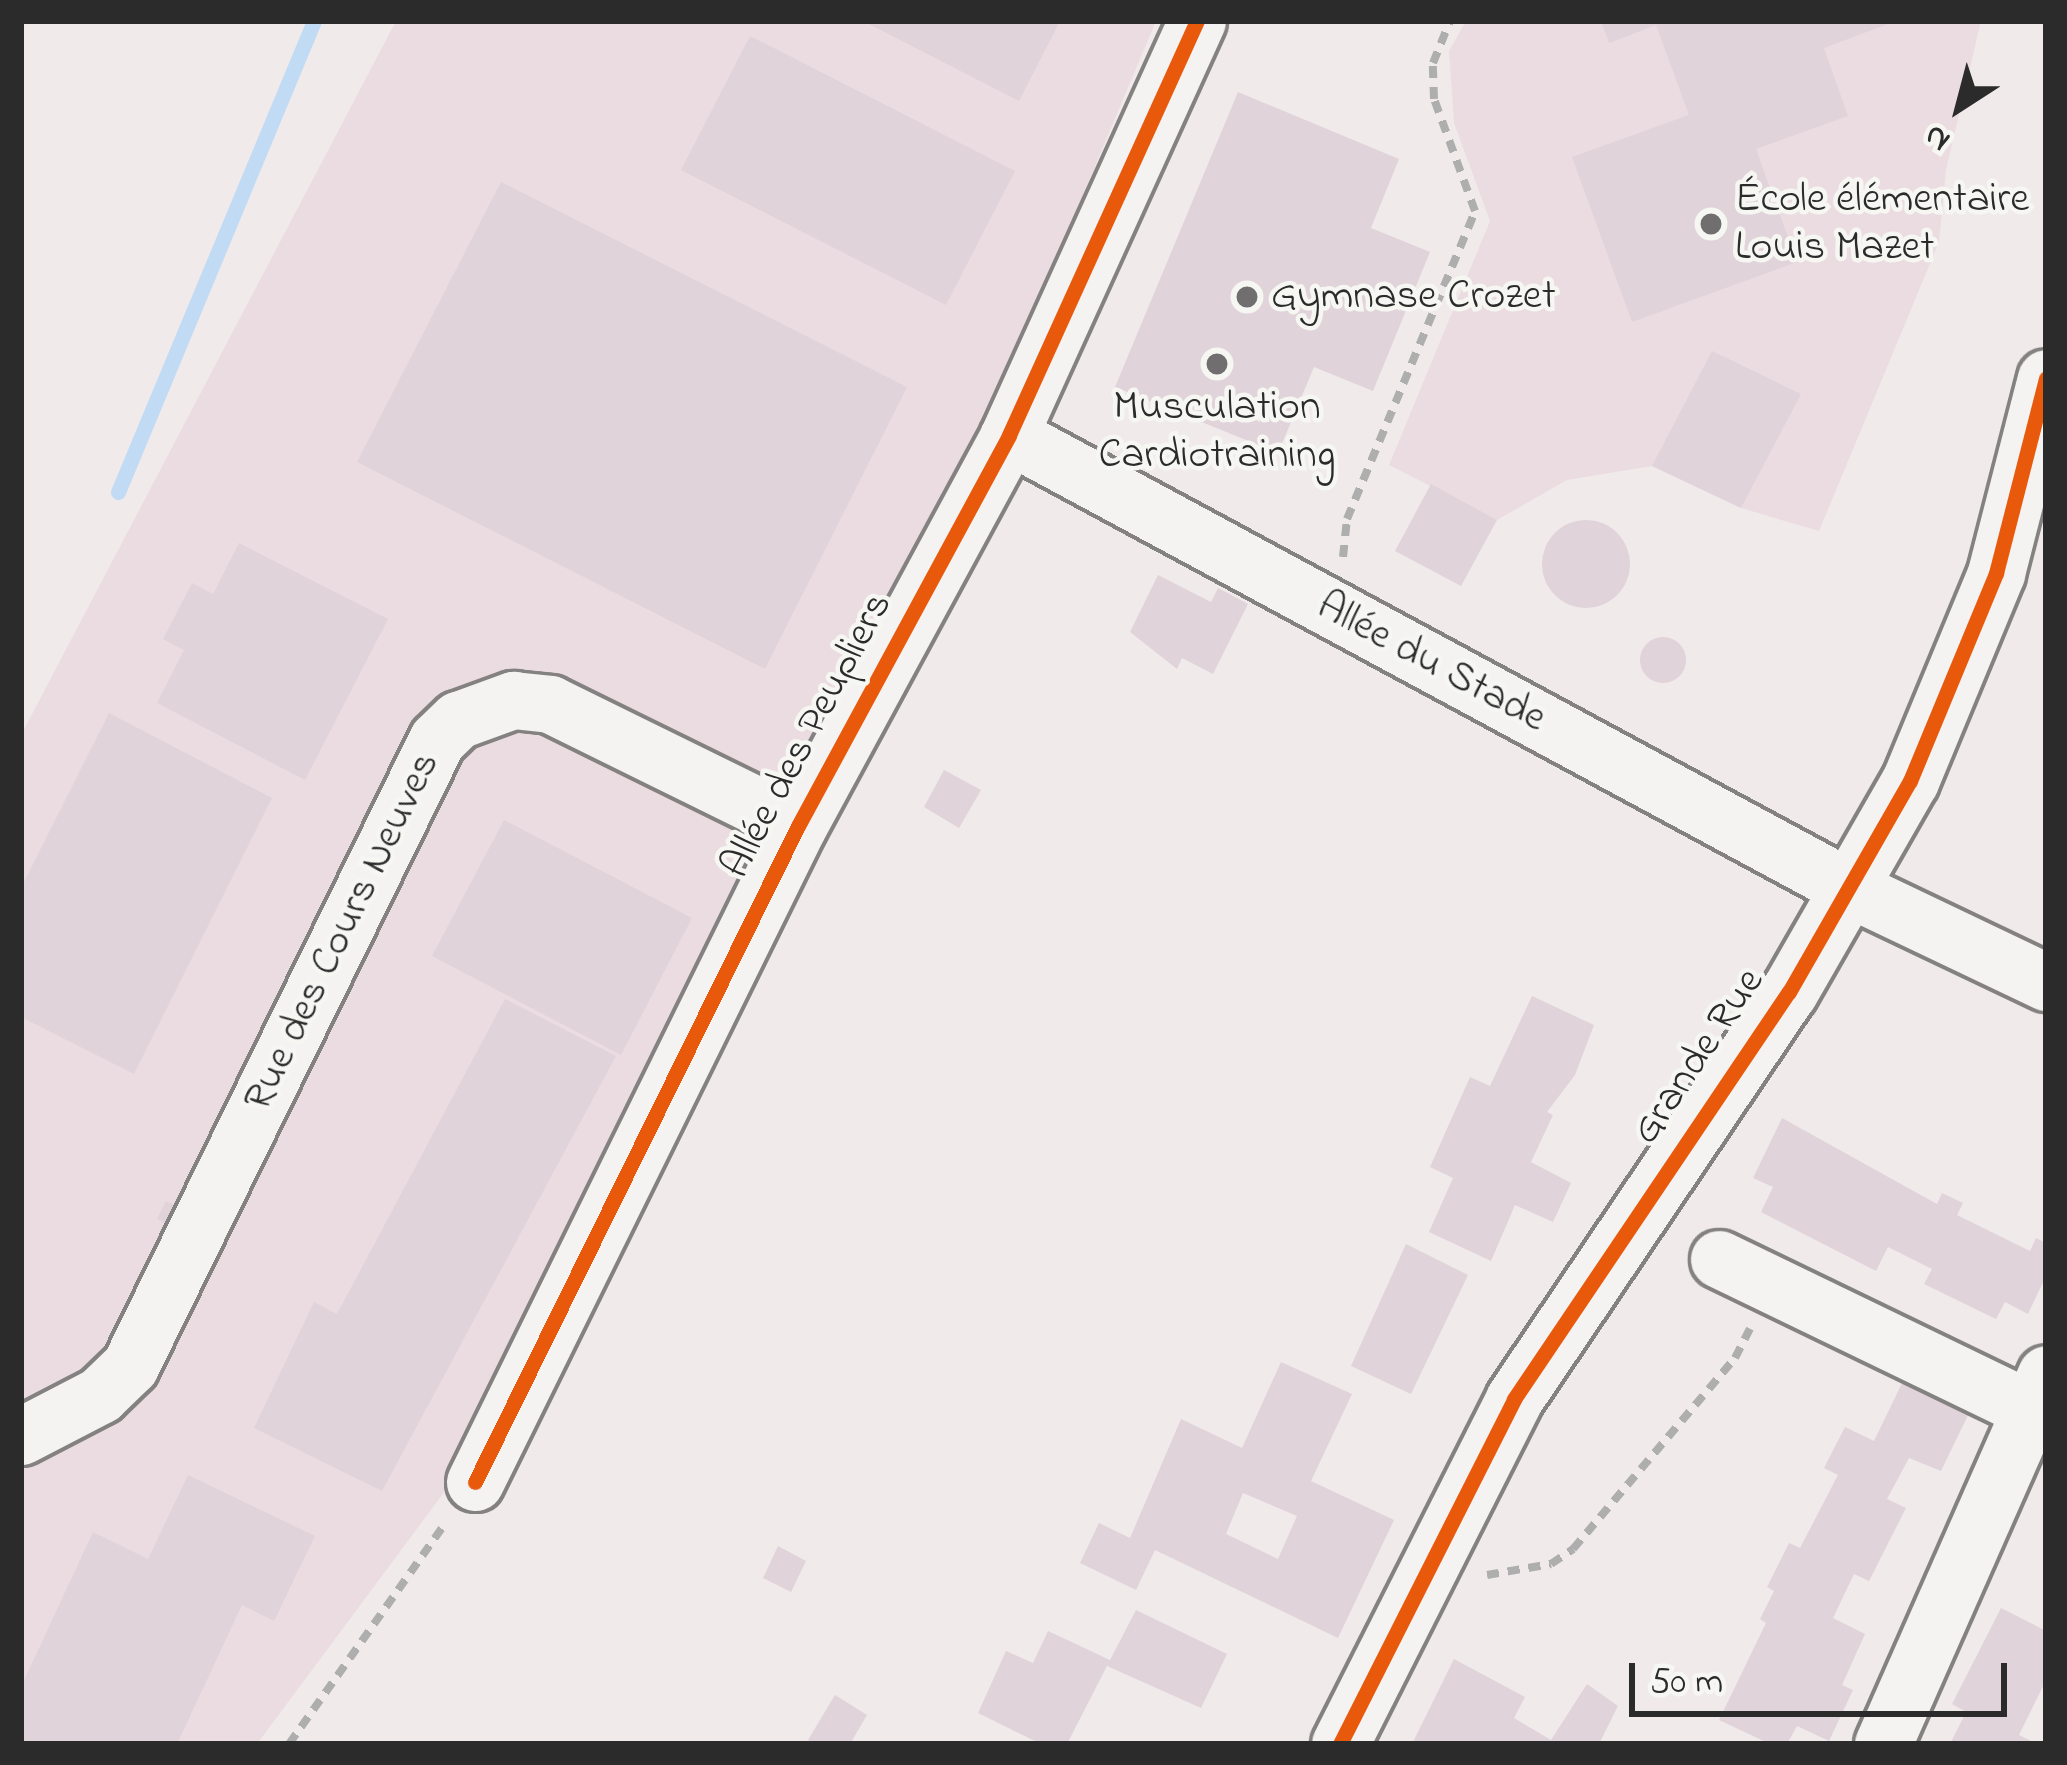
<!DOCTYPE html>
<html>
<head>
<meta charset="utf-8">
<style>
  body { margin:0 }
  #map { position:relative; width:2067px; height:1765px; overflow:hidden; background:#f0eaeb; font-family:"Indie Flower",sans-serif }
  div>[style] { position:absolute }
  .built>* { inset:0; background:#ebdce2 }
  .stream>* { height:15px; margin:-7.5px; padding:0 7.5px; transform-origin:7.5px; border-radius:7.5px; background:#c2dbf4 }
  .building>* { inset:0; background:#e0d3d9 }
  .round { border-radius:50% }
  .path>* { height:8px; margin-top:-4px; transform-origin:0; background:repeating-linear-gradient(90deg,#afaeae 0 12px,transparent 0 21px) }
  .roads { filter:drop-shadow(3px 0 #848181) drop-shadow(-3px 0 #848181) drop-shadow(0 3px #848181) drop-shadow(0 -3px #848181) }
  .minor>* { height:57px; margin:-28.5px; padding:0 28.5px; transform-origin:28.5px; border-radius:28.5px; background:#f4f3f2 }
  .cycleway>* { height:15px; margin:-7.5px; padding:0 7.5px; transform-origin:7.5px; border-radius:7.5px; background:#e8590c }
  .dots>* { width:33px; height:33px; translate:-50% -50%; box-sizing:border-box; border:6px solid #f6f6f2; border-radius:50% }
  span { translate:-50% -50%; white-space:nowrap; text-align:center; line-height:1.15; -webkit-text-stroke:9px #f6f6f2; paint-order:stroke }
  .poi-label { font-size:42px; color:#2b2b2b }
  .left { translate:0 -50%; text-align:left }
  .street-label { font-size:42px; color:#2b2b2b }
  .frame { position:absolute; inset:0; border:24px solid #2b2b2b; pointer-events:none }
  .north { position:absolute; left:1899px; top:48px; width:120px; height:120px; -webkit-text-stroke:9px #f6f6f2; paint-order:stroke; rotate:216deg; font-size:33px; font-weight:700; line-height:48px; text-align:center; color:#2b2b2b }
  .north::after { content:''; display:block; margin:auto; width:42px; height:54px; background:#2b2b2b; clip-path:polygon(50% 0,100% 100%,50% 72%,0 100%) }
  .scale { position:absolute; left:1629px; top:1663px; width:378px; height:54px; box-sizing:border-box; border:6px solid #2b2b2b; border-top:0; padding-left:15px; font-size:36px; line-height:42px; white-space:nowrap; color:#2b2b2b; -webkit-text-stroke:9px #f6f6f2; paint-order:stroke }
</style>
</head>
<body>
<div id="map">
  <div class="built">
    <div style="clip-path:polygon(396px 21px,1156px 21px,904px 621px,474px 1452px,257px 1744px,21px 1744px,21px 735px)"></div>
    <div style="clip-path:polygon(1466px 21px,1981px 21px,1946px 170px,1939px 242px,1819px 531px,1741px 508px,1652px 466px,1567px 480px,1497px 520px,1389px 465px,1490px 221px,1454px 123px,1449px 51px)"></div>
  </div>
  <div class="stream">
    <div style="left:118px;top:492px;width:510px;rotate:-67.41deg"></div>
  </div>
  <div class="building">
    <div style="clip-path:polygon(863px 21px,1060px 21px,1019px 101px)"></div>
    <div style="clip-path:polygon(1601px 21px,1896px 21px,1824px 48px,1848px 116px,1756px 149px,1797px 262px,1632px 322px,1572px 157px,1689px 115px,1656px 25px,1609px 43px)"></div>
    <div style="clip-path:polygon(750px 36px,1015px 171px,946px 305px,681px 170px)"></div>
    <div style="clip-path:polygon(1238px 92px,1399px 159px,1371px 228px,1430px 252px,1373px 391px,1314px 367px,1278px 453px,1115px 387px)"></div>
    <div style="clip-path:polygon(501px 182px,907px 387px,765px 669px,357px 462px)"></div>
    <div style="clip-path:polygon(1712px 351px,1801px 394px,1741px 508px,1652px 466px)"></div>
    <div style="clip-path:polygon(1431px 484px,1497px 520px,1461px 586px,1395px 551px)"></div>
    <div class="round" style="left:1542px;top:520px;width:88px;height:88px"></div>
    <div style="clip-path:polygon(239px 543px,388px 619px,305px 780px,157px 703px,184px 650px,163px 639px,192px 583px,213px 594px)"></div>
    <div style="clip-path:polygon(1158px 575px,1211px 602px,1218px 588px,1248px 604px,1213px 674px,1182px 658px,1177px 669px,1130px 632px)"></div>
    <div class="round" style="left:1640px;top:637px;width:46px;height:46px"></div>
    <div style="clip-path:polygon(109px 713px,272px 798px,134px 1074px,21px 1017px,21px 888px)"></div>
    <div style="clip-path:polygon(944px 770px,981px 790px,959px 828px,924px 807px)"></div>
    <div style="clip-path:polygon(504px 820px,692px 918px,621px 1055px,432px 956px)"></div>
    <div style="clip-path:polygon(1532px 996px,1594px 1025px,1575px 1075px,1547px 1112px,1553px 1115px,1531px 1162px,1571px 1183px,1553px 1222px,1515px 1205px,1491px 1261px,1429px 1232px,1453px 1178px,1430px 1167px,1470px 1077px,1490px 1086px)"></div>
    <div style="clip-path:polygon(505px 999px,616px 1056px,382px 1491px,254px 1428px,314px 1302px,337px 1314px)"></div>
    <div style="clip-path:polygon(1782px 1118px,1937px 1204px,1942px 1193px,1963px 1203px,1957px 1215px,2030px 1251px,2036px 1238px,2046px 1243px,2046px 1276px,2028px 1314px,2005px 1302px,1996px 1319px,1924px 1284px,1932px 1269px,1888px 1247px,1876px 1271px,1761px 1212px,1773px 1187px,1753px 1178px)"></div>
    <div style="clip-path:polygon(166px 1201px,179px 1207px,169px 1225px,157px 1219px)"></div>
    <div style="clip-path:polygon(1406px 1244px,1468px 1275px,1411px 1394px,1351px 1366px)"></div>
    <div style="clip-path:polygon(evenodd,1281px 1362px,1352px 1394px,1311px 1481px,1394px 1520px,1338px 1638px,1155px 1550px,1136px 1590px,1080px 1563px,1099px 1523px,1130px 1538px,1181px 1419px,1242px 1448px,1281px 1362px,1243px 1493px,1297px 1516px,1278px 1559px,1226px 1534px,1243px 1493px)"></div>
    <div style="clip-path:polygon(1904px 1379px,1970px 1411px,1941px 1471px,1909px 1458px,1887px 1499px,1906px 1508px,1869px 1581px,1854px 1574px,1833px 1618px,1865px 1634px,1842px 1685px,1853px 1690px,1829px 1741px,1797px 1726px,1787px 1744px,1770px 1744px,1719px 1720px,1766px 1623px,1760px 1619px,1774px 1591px,1767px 1587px,1789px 1543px,1800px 1548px,1838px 1475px,1824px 1468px,1845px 1427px,1874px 1441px)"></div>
    <div style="clip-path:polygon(188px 1475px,315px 1536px,274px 1621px,242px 1605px,177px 1744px,21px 1744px,21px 1687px,93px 1532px,148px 1559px)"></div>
    <div style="clip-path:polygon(778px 1546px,806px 1561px,791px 1592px,763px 1578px)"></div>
    <div style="clip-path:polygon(2001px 1608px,2046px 1631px,2046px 1680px,2019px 1735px,2031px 1741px,1950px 1744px,1966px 1712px,1952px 1704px)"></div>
    <div style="clip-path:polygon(1136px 1610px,1227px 1654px,1201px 1708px,1107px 1666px,1067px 1744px,1041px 1744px,978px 1713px,1006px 1651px,1033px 1663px,1048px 1631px,1110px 1660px)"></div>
    <div style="clip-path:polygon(1454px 1659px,1525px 1697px,1514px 1718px,1551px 1740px,1587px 1684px,1618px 1706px,1599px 1744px,1412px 1744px)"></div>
    <div style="clip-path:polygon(835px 1695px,867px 1715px,850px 1744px,814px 1744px,808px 1740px)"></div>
  </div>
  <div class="path">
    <div style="left:1343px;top:557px;width:38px;rotate:-84deg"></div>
    <div style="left:1347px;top:519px;width:334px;rotate:-67.4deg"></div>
    <div style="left:1475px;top:211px;width:119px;rotate:-110.1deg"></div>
    <div style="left:1434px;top:99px;width:36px;rotate:-92deg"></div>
    <div style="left:1433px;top:63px;width:45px;rotate:-68deg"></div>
    <div style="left:1487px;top:1575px;width:65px;rotate:-9.8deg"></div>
    <div style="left:1551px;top:1564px;width:27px;rotate:-34deg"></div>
    <div style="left:1573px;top:1549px;width:250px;rotate:-49.7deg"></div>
    <div style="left:1735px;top:1358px;width:33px;rotate:-63deg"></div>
    <div style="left:289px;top:1744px;width:272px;rotate:-54.7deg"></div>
  </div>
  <div class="roads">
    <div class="minor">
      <div style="left:1009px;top:435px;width:959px;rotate:28.33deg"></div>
      <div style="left:1853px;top:890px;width:214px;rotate:25.5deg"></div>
      <div style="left:1719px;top:1259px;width:363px;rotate:25.8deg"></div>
      <div style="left:21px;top:1436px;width:89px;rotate:-27.4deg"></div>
      <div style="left:100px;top:1395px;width:42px;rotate:-44deg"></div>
      <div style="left:130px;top:1366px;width:697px;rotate:-63.88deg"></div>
      <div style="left:437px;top:740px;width:29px;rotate:-44deg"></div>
      <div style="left:458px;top:720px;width:59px;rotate:-20deg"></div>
      <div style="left:513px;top:700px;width:37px;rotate:6deg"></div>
      <div style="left:550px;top:704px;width:276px;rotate:26.2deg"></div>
      <div style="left:475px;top:1482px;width:731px;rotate:-63.79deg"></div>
      <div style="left:798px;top:826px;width:444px;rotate:-61.6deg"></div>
      <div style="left:1009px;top:435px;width:455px;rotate:-65.6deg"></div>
      <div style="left:1340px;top:1744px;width:386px;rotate:-63.2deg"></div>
      <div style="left:1514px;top:1399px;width:491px;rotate:-56deg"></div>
      <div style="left:1789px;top:992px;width:243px;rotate:-60.2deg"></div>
      <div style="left:1910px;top:781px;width:225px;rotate:-67.5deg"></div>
      <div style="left:1996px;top:573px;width:201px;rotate:-75.6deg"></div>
      <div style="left:1883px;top:1744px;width:404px;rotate:-66.2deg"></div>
    </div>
  </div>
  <div class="cycleway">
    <div style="left:475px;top:1482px;width:731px;rotate:-63.79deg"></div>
    <div style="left:798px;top:826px;width:444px;rotate:-61.6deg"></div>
    <div style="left:1009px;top:435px;width:455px;rotate:-65.6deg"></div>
    <div style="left:1340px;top:1744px;width:386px;rotate:-63.2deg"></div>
    <div style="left:1514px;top:1399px;width:491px;rotate:-56deg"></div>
    <div style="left:1789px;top:992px;width:243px;rotate:-60.2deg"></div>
    <div style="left:1910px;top:781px;width:225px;rotate:-67.5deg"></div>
    <div style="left:1996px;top:573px;width:201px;rotate:-75.6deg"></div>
  </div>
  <div class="dots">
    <div style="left:1711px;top:224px;background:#706e6e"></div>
    <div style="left:1247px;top:297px;background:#706e6e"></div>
    <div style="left:1217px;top:364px;background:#706e6e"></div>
  </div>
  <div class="poi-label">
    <span class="left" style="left:1735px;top:224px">École élémentaire<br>Louis Mazet</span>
    <span class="left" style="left:1271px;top:297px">Gymnase Crozet</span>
    <span style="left:1217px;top:432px">Musculation<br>Cardiotraining</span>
  </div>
  <div class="street-label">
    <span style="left:1431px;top:663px;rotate:28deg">Allée du Stade</span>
    <span style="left:808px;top:736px;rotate:-62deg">Allée des Peupliers</span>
    <span style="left:343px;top:932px;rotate:-64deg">Rue des Cours Neuves</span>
    <span style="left:1699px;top:1057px;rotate:-56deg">Grande Rue</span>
  </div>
  <div class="frame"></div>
  <div class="north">N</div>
  <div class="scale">50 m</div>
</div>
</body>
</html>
